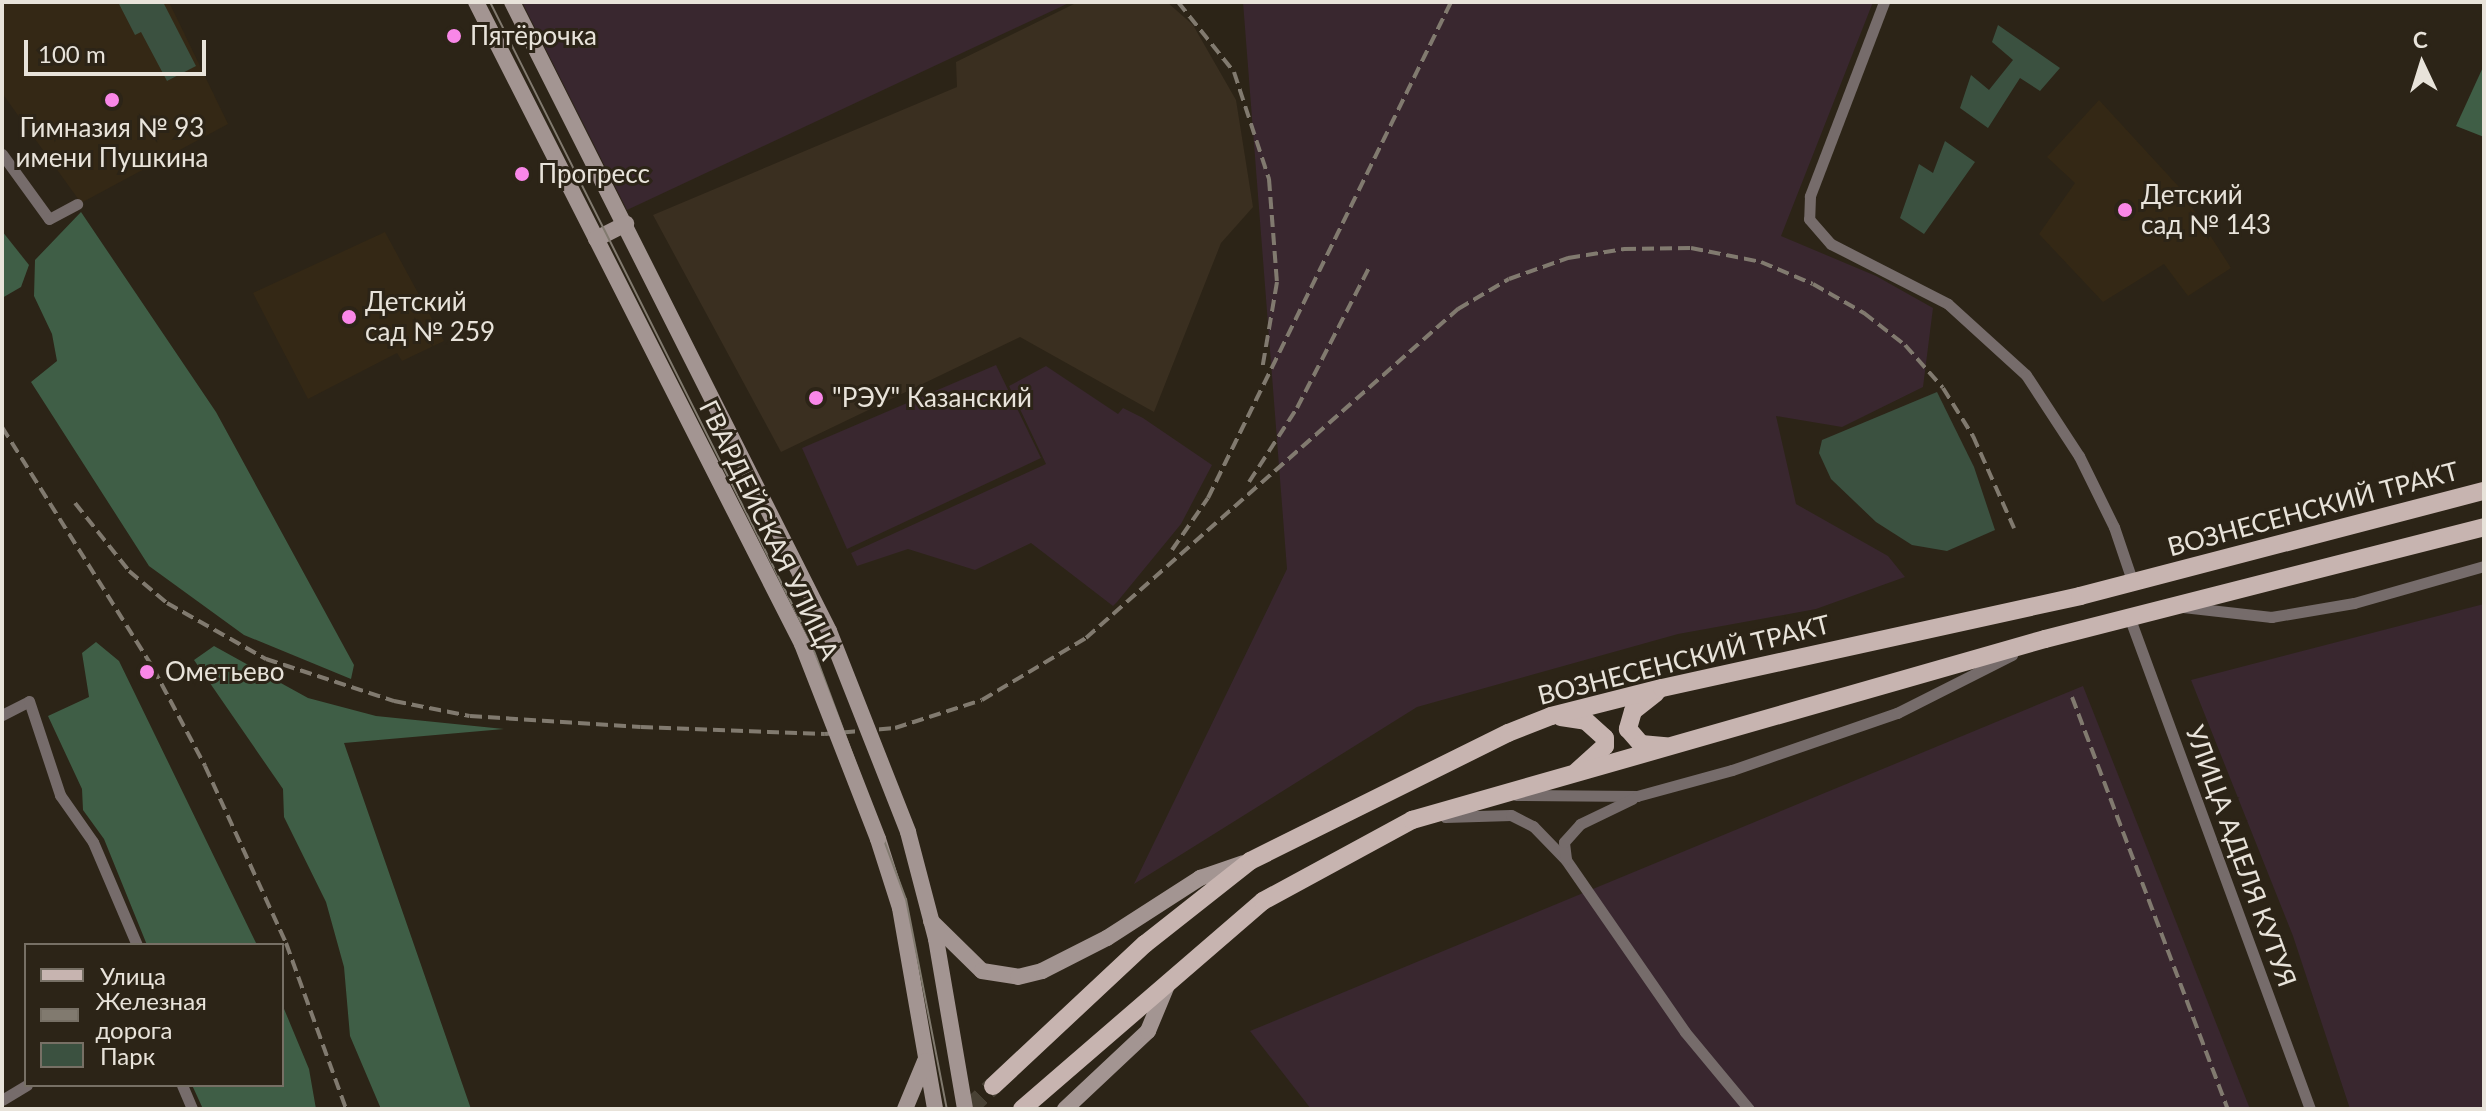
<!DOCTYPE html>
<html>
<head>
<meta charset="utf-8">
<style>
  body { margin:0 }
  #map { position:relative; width:2486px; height:1111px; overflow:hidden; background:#2c2417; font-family:Lato,sans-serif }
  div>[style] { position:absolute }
  .commercial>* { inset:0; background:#3a2f20 }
  .industrial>* { inset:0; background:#39272f }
  .built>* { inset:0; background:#342815 }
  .green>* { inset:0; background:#3b5140 }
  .forest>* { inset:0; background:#3f5e46 }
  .primary-tunnel>* { height:18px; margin-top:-9px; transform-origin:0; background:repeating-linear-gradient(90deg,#484134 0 18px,transparent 0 27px) }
  .minor>* { height:11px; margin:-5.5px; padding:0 5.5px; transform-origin:5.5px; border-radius:5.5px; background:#766c6b }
  .secondary>* { height:16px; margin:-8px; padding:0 8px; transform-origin:8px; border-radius:8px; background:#a39592 }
  .primary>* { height:18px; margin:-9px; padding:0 9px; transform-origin:9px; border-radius:9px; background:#c7b4b0 }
  .tram>* { height:2px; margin:-1px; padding:0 1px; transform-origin:1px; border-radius:1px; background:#817a6f }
  .rail>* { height:4px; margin-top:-2px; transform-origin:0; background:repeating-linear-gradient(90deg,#817a6f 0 12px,transparent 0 18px) }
  .secondary-bridge>* { height:16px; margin:-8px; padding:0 8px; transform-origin:8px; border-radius:8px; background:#a39592 }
  .dots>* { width:22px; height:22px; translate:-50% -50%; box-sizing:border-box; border:4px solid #2c2417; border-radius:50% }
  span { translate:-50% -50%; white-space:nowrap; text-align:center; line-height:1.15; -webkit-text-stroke:6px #2c2417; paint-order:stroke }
  .poi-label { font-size:26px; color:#e8e3da }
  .left { translate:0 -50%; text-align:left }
  .street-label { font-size:26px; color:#e8e3da }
  .frame { position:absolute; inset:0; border:4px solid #e8e3da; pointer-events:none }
  .legend { position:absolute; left:24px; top:943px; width:260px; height:144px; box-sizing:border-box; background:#2c2417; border:2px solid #777065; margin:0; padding:10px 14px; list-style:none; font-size:24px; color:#e8e3da }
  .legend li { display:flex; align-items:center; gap:16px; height:40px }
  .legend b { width:40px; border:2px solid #777065 }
  .north { position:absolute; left:2382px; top:24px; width:80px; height:80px; -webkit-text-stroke:6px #2c2417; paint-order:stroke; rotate:356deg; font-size:22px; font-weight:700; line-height:32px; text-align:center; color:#e8e3da }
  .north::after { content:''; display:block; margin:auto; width:28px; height:36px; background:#e8e3da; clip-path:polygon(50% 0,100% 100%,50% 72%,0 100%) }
  .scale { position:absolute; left:24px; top:40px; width:182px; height:36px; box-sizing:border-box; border:4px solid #e8e3da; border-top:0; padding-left:10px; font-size:24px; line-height:28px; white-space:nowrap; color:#e8e3da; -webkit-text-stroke:6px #2c2417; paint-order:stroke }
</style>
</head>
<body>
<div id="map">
  <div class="commercial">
    <div style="clip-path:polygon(1078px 2px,1167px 2px,1193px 25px,1236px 100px,1253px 207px,1221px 243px,1154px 412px,1020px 337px,781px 452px,653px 215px,957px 87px,956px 62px)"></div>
  </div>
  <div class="industrial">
    <div style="clip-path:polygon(522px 2px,1071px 2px,627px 210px)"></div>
    <div style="clip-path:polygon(1243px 2px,1873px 2px,1781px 236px,1876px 276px,1933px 308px,1923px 387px,1842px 427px,1776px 416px,1796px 504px,1888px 556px,1905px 577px,1816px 609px,1678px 634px,1417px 707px,1134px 884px,1287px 569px)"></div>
    <div style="clip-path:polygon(996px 365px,1041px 458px,847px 549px,802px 448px)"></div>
    <div style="clip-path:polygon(1046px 366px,1118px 414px,1123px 408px,1143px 418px,1212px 465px,1181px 524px,1117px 602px,1113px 606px,1031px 543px,975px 570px,908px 549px,857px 566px,851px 553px,1046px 464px,1009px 386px)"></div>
    <div style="clip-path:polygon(2484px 604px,2484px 1109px,2350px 1109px,2293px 936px,2191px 680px)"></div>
    <div style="clip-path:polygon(2083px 686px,2250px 1109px,1311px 1109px,1250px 1031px)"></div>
  </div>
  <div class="built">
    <div style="clip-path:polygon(2px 2px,169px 2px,228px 124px,81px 203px,2px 93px)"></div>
    <div style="clip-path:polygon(2099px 100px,2179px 187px,2231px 268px,2188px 296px,2164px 264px,2103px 302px,2039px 234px,2075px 183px,2047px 157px)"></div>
    <div style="clip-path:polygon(385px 232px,444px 341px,402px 361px,397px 353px,308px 399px,253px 293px)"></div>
  </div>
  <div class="green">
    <div style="clip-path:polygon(118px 2px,163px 2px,196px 66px,167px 81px,141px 32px,135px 35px)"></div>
    <div style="clip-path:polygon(1998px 25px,2060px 68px,2040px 91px,2020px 78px,1988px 128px,1960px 108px,1971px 75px,1989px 90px,2013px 60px,1992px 42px)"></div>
    <div style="clip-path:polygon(1945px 141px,1975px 162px,1924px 234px,1900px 218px,1919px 164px,1933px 173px)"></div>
    <div style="clip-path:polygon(1937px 392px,1974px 467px,1995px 530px,1947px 551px,1912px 545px,1876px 522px,1831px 479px,1819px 453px,1822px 440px)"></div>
  </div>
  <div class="forest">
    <div style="clip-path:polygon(2484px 65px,2484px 137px,2456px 126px)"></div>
    <div style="clip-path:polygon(81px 212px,216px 412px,354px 665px,351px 679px,244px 635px,149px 566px,31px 382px,57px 361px,52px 334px,34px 296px,35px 260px)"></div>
    <div style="clip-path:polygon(2px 231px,29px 265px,21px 287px,2px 298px)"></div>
    <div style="clip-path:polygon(96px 642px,119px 661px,257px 945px,147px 945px,104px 839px,83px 810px,82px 789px,48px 716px,89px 697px,82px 653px)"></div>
    <div style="clip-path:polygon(214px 646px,308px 698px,376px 716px,504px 729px,344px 743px,471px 1109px,381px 1109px,350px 1036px,344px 967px,326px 902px,284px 817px,283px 789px,194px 660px)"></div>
    <div style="clip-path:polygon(282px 1004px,309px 1069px,316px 1109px,203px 1109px,192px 1085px,282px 1085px)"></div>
  </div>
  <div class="primary-tunnel">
    <div style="left:968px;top:1109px;width:34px;rotate:-43deg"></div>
  </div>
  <div class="minor">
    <div style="left:1884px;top:2px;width:208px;rotate:110.9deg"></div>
    <div style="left:1810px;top:196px;width:23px;rotate:92deg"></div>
    <div style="left:1809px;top:219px;width:33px;rotate:49deg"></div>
    <div style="left:1831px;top:244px;width:131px;rotate:27.1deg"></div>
    <div style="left:1948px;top:304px;width:105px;rotate:42.3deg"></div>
    <div style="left:2026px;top:375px;width:97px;rotate:56.8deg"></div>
    <div style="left:2079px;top:456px;width:79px;rotate:63.8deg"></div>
    <div style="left:2114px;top:527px;width:59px;rotate:71.3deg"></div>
    <div style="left:2px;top:154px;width:80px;rotate:54.1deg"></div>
    <div style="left:49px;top:219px;width:32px;rotate:-28deg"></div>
    <div style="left:2183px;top:607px;width:89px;rotate:6.5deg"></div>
    <div style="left:2271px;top:617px;width:84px;rotate:-9.6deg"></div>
    <div style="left:2354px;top:603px;width:135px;rotate:-15.9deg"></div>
    <div style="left:2130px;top:619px;width:522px;rotate:69.83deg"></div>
    <div style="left:2px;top:715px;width:30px;rotate:-27deg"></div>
    <div style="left:29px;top:701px;width:99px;rotate:71.7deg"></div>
    <div style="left:60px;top:795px;width:57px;rotate:54.9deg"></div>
    <div style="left:93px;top:842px;width:112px;rotate:66.9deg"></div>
    <div style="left:1516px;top:795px;width:121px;rotate:0.5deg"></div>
    <div style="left:1637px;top:796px;width:98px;rotate:-15.3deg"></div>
    <div style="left:1732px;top:770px;width:175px;rotate:-19.1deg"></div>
    <div style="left:1897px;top:713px;width:129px;rotate:-26.8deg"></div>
    <div style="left:1445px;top:817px;width:66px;rotate:-1.7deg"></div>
    <div style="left:1511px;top:815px;width:25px;rotate:27deg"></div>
    <div style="left:1533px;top:826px;width:47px;rotate:45.9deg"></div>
    <div style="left:1566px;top:860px;width:209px;rotate:55.3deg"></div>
    <div style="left:1685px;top:1032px;width:100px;rotate:50.3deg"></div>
    <div style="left:1566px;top:859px;width:17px;rotate:-97deg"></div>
    <div style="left:1564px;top:842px;width:24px;rotate:-48deg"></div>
    <div style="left:1580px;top:824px;width:58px;rotate:-25.7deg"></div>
    <div style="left:182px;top:1085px;width:26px;rotate:67deg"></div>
    <div style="left:2px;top:1100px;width:29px;rotate:-31deg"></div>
  </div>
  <div class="secondary">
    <div style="left:476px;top:2px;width:720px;rotate:63.08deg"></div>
    <div style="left:512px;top:2px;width:704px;rotate:63.25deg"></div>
    <div style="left:596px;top:239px;width:34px;rotate:-27deg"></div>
    <div style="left:908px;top:832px;width:111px;rotate:75.3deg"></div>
    <div style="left:936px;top:939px;width:172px;rotate:80.3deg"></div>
    <div style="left:878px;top:839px;width:72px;rotate:72.3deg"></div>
    <div style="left:900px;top:908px;width:204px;rotate:80.1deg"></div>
    <div style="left:931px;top:921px;width:71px;rotate:44.4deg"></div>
    <div style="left:982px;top:971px;width:36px;rotate:9deg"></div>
    <div style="left:1018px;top:977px;width:25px;rotate:-14deg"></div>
    <div style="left:1042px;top:971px;width:73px;rotate:-26.9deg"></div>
    <div style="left:1107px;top:938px;width:111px;rotate:-32.8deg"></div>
    <div style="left:1200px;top:878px;width:46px;rotate:-18.8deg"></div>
    <div style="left:905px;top:1109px;width:52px;rotate:-67.4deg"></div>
    <div style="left:1065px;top:1109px;width:114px;rotate:-43.2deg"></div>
    <div style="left:1148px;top:1031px;width:52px;rotate:-67.4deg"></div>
  </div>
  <div class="primary">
    <div style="left:1656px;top:693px;width:29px;rotate:142deg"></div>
    <div style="left:1633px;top:711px;width:19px;rotate:106deg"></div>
    <div style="left:1628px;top:729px;width:20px;rotate:49deg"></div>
    <div style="left:1641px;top:744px;width:25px;rotate:5deg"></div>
    <div style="left:1561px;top:717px;width:25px;rotate:9deg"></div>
    <div style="left:1586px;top:721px;width:25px;rotate:42deg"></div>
    <div style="left:1605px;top:738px;width:8px;rotate:90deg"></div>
    <div style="left:1605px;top:746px;width:38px;rotate:138deg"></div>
    <div style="left:993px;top:1086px;width:208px;rotate:-43.1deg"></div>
    <div style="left:1145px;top:944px;width:134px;rotate:-38.3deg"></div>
    <div style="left:1250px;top:861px;width:288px;rotate:-26.4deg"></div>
    <div style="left:1508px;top:733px;width:46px;rotate:-21.6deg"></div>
    <div style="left:1551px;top:716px;width:114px;rotate:-14.2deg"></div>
    <div style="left:1662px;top:688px;width:428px;rotate:-12.4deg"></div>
    <div style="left:2080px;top:596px;width:417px;rotate:-14.6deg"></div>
    <div style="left:1022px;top:1109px;width:318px;rotate:-40.8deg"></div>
    <div style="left:1263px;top:901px;width:170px;rotate:-28.5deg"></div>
    <div style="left:1412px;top:820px;width:658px;rotate:-15.96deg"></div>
    <div style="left:2045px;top:639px;width:453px;rotate:-14.3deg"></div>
  </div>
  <div class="tram">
    <div style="left:490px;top:2px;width:714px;rotate:63.36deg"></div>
    <div style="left:810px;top:640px;width:276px;rotate:69.7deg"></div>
    <div style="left:906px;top:899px;width:214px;rotate:79deg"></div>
  </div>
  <div class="rail">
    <div style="left:1178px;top:2px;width:90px;rotate:51.3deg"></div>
    <div style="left:1234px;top:72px;width:113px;rotate:71.9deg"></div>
    <div style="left:1269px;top:179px;width:103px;rotate:85.6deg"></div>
    <div style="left:1277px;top:282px;width:89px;rotate:99.7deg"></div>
    <div style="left:2px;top:427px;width:284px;rotate:57.9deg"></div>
    <div style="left:153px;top:668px;width:111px;rotate:62deg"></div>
    <div style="left:205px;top:766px;width:195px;rotate:65.4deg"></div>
    <div style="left:286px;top:943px;width:177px;rotate:70.1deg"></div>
    <div style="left:1249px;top:482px;width:88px;rotate:-57deg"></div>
    <div style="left:1297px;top:408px;width:160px;rotate:-62.8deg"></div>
    <div style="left:75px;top:503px;width:87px;rotate:51.5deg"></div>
    <div style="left:129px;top:571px;width:50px;rotate:40.1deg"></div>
    <div style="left:167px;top:603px;width:114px;rotate:29.5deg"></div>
    <div style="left:266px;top:659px;width:135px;rotate:18.2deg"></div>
    <div style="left:394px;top:701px;width:77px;rotate:11.2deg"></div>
    <div style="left:470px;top:716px;width:171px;rotate:3.7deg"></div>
    <div style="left:641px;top:727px;width:184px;rotate:2.2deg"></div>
    <div style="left:825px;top:734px;width:70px;rotate:-4.9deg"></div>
    <div style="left:895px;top:728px;width:91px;rotate:-17.8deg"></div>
    <div style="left:982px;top:700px;width:121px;rotate:-30.8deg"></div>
    <div style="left:1086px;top:638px;width:497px;rotate:-41.5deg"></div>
    <div style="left:1458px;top:309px;width:59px;rotate:-30.5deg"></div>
    <div style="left:1509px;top:279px;width:63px;rotate:-19.6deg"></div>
    <div style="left:1568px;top:258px;width:57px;rotate:-9.1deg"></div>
    <div style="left:1624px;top:249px;width:67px;rotate:-0.9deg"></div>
    <div style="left:1691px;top:248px;width:71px;rotate:11.3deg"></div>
    <div style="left:1761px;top:262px;width:56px;rotate:22.9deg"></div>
    <div style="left:1813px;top:284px;width:59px;rotate:29.6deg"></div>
    <div style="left:1864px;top:313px;width:52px;rotate:38deg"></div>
    <div style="left:1905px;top:345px;width:57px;rotate:48.5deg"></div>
    <div style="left:1943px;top:388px;width:57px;rotate:58deg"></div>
    <div style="left:1973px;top:436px;width:101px;rotate:66deg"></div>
    <div style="left:1172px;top:550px;width:63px;rotate:-55.3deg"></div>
    <div style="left:1208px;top:498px;width:552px;rotate:-63.9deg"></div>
    <div style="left:2072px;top:697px;width:441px;rotate:69.3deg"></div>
  </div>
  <div class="secondary-bridge">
    <div style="left:829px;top:631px;width:216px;rotate:68.5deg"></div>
    <div style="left:802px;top:644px;width:209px;rotate:68.7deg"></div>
  </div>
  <div class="dots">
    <div style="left:454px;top:36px;background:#f987e8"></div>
    <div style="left:112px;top:100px;background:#f987e8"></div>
    <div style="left:522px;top:174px;background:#f987e8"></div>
    <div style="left:2125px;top:210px;background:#f987e8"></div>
    <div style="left:349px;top:317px;background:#f987e8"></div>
    <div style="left:816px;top:398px;background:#f987e8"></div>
    <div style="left:147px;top:672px;background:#f987e8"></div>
  </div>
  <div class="poi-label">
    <span class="left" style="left:470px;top:36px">Пятёрочка</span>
    <span style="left:112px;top:143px">Гимназия № 93<br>имени Пушкина</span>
    <span class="left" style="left:538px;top:174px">Прогресс</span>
    <span class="left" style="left:2141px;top:210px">Детский<br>сад № 143</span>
    <span class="left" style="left:365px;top:317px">Детский<br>сад № 259</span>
    <span class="left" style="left:832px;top:398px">"РЭУ" Казанский</span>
    <span class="left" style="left:165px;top:672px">Ометьево</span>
  </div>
  <div class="street-label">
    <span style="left:2313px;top:509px;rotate:-15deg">ВОЗНЕСЕНСКИЙ ТРАКТ</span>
    <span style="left:769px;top:530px;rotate:64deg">ГВАРДЕЙСКАЯ УЛИЦА</span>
    <span style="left:1684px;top:660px;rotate:-14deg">ВОЗНЕСЕНСКИЙ ТРАКТ</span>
    <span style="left:2241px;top:856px;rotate:70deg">УЛИЦА АДЕЛЯ КУТУЯ</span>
  </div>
  <div class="frame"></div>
  <ul class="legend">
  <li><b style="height:10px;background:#c7b4b0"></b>Улица</li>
  <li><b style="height:10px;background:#817a6f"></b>Железная дорога</li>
  <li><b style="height:22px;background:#3b5140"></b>Парк</li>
  </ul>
  <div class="north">С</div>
  <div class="scale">100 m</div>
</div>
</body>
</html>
